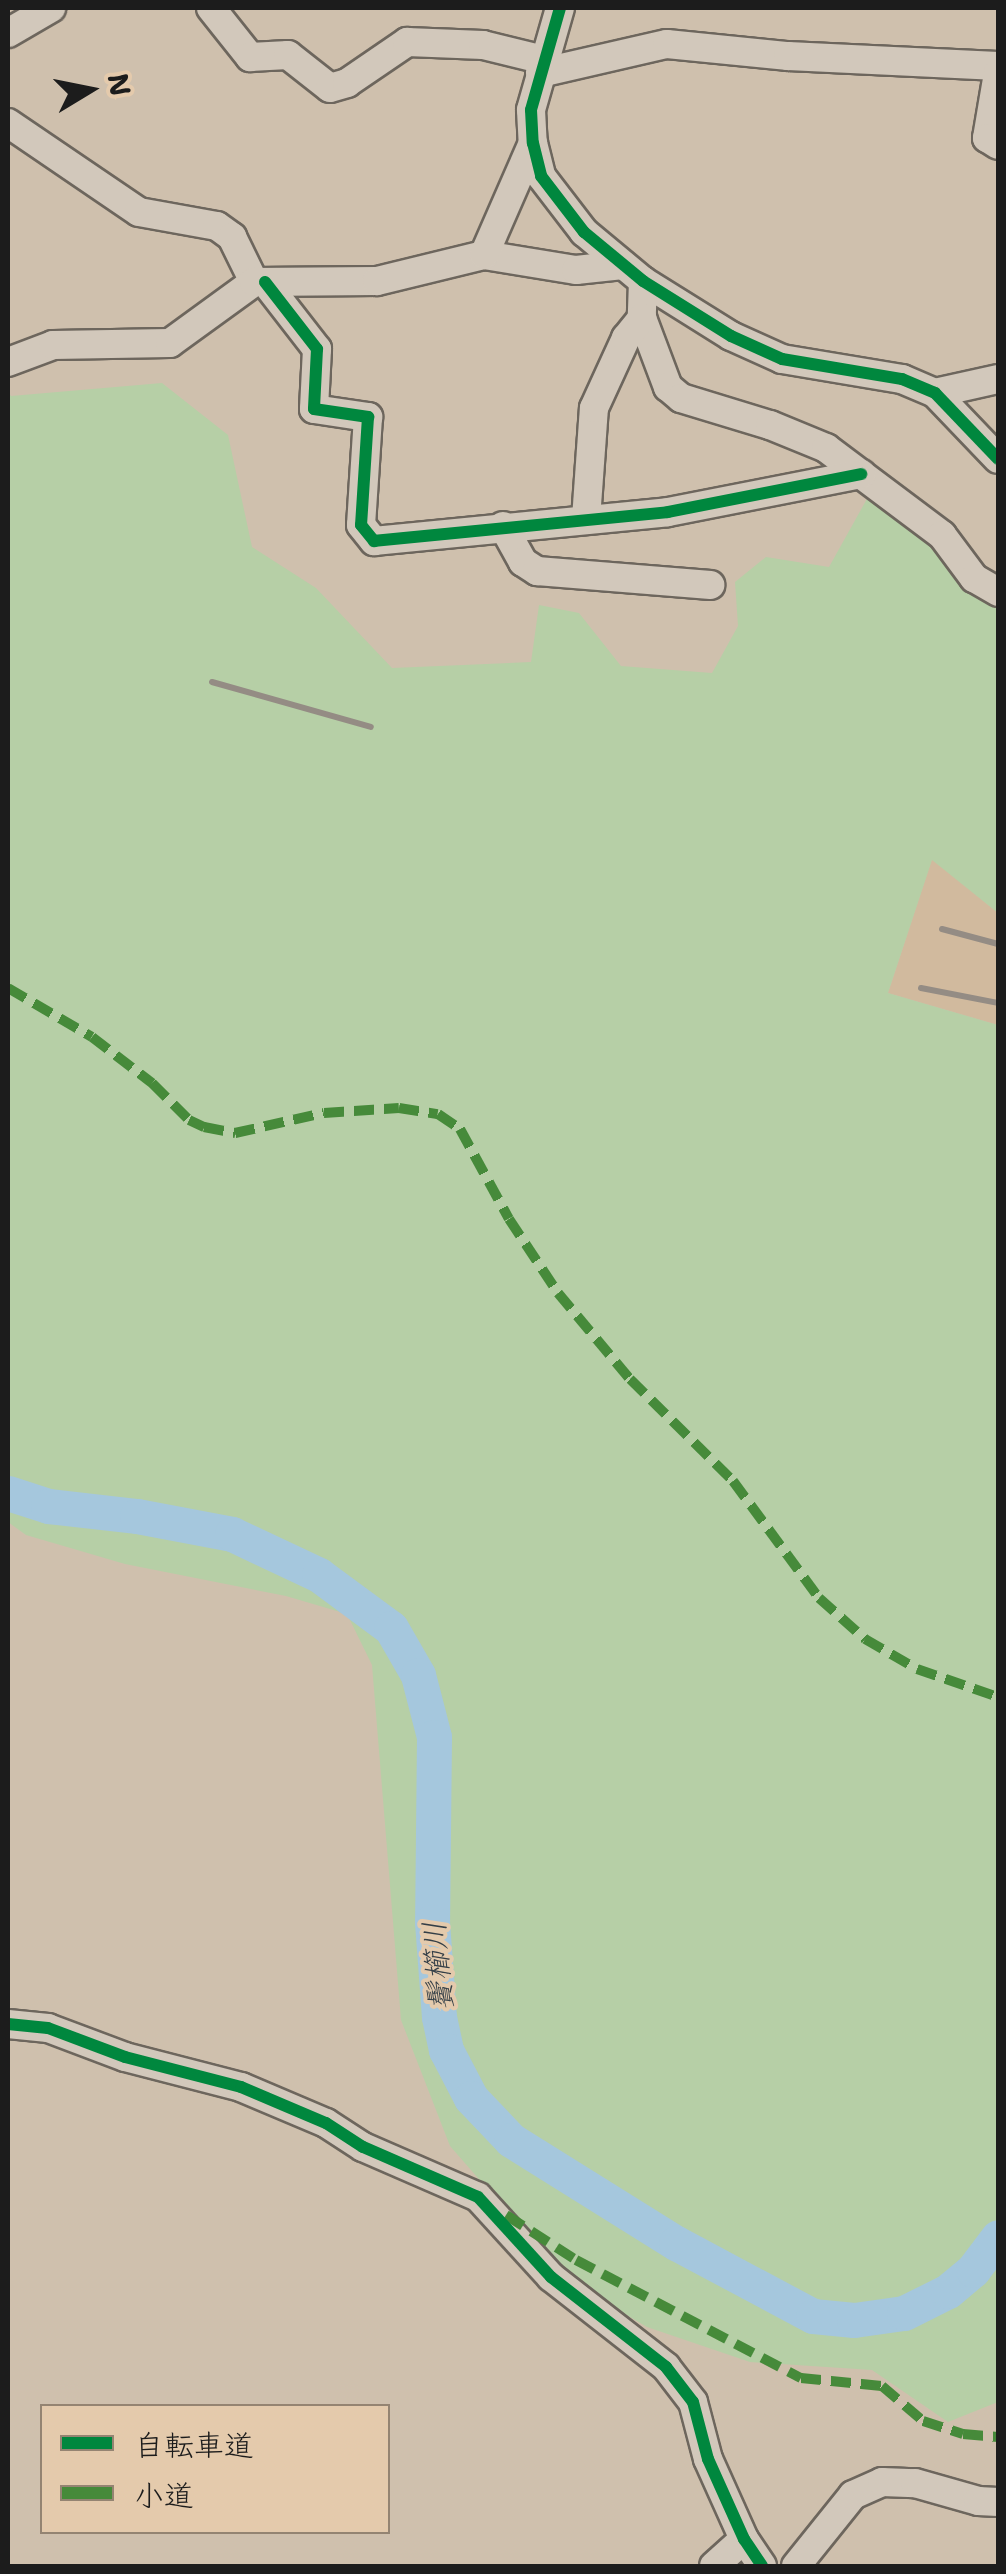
<!DOCTYPE html>
<html>
<head>
<meta charset="utf-8">
<style>
  body { margin:0 }
  #map { position:relative; width:1006px; height:2574px; overflow:hidden; background:#cfc0ad; font-family:"Shantell Sans","Klee One",sans-serif }
  div>[style] { position:absolute }
  .built>* { inset:0; background:#d1ba9e }
  .green>* { inset:0; background:#b6cfa6 }
  .river>* { height:35px; margin:-17.5px; padding:0 17.5px; transform-origin:17.5px; border-radius:17.5px; background:#a5c7dd }
  .roads { filter:drop-shadow(2px 0 #6d665d) drop-shadow(-2px 0 #6d665d) drop-shadow(0 2px #6d665d) drop-shadow(0 -2px #6d665d) }
  .minor>* { height:28px; margin:-14px; padding:0 14px; transform-origin:14px; border-radius:14px; background:#d2c8bb }
  .rail>* { height:6px; margin:-3px; padding:0 3px; transform-origin:3px; border-radius:3px; background:#948c84 }
  .quiet>* { height:10px; margin-top:-5px; transform-origin:0; background:repeating-linear-gradient(90deg,#468a3a 0 20px,transparent 0 30px) }
  .cycleway>* { height:12px; margin:-6px; padding:0 6px; transform-origin:6px; border-radius:6px; background:#00873e }
  span { translate:-50% -50%; white-space:nowrap; text-align:center; line-height:1.15; -webkit-text-stroke:8px #e4caac; paint-order:stroke }
  .water-label { font-size:30px; color:#343f47; font-style:italic }
  .frame { position:absolute; inset:0; border:10px solid #1c1c1c; pointer-events:none }
  .legend { position:absolute; left:40px; top:2404px; width:350px; height:130px; box-sizing:border-box; background:#e4caac; border:2px solid #948472; margin:0; padding:12px 18px; list-style:none; font-size:30px; color:#1c1c1c }
  .legend li { display:flex; align-items:center; gap:20px; height:50px }
  .legend b { width:50px; border:2px solid #948472 }
  .north { position:absolute; left:40px; top:40px; width:100px; height:100px; -webkit-text-stroke:8px #e4caac; paint-order:stroke; rotate:80deg; font-size:28px; font-weight:700; line-height:40px; text-align:center; color:#1c1c1c }
  .north::after { content:''; display:block; margin:auto; width:35px; height:45px; background:#1c1c1c; clip-path:polygon(50% 0,100% 100%,50% 72%,0 100%) }
</style>
</head>
<body>
<div id="map">
  <div class="built">
    <div style="clip-path:polygon(932px 859px,998px 913px,998px 1025px,888px 993px)"></div>
  </div>
  <div class="green">
    <div style="clip-path:polygon(162px 383px,228px 435px,252px 547px,316px 588px,392px 668px,531px 662px,539px 605px,579px 613px,621px 666px,712px 673px,738px 626px,735px 582px,766px 557px,829px 567px,868px 497px,927px 534px,962px 588px,998px 604px,998px 913px,932px 860px,888px 993px,998px 1025px,998px 2402px,948px 2422px,872px 2370px,750px 2362px,647px 2327px,567px 2280px,450px 2146px,401px 2020px,372px 1665px,347px 1614px,286px 1596px,125px 1564px,26px 1535px,8px 1522px,8px 392px,11px 396px)"></div>
  </div>
  <div class="river">
    <div style="left:8px;top:1493px;width:42px;rotate:18deg"></div>
    <div style="left:48px;top:1506px;width:90px;rotate:6.4deg"></div>
    <div style="left:137px;top:1516px;width:97px;rotate:10.7deg"></div>
    <div style="left:232px;top:1534px;width:96px;rotate:25.2deg"></div>
    <div style="left:319px;top:1575px;width:89px;rotate:36.4deg"></div>
    <div style="left:391px;top:1628px;width:54px;rotate:60.1deg"></div>
    <div style="left:418px;top:1675px;width:64px;rotate:75.5deg"></div>
    <div style="left:434px;top:1737px;width:185px;rotate:90.6deg"></div>
    <div style="left:432px;top:1922px;width:95px;rotate:85.8deg"></div>
    <div style="left:439px;top:2017px;width:34px;rotate:78deg"></div>
    <div style="left:446px;top:2050px;width:54px;rotate:62.5deg"></div>
    <div style="left:471px;top:2098px;width:58px;rotate:46.4deg"></div>
    <div style="left:511px;top:2140px;width:195px;rotate:32deg"></div>
    <div style="left:676px;top:2243px;width:155px;rotate:28.1deg"></div>
    <div style="left:813px;top:2316px;width:41px;rotate:5.6deg"></div>
    <div style="left:854px;top:2320px;width:50px;rotate:-8deg"></div>
    <div style="left:904px;top:2313px;width:49px;rotate:-26.6deg"></div>
    <div style="left:948px;top:2291px;width:33px;rotate:-40deg"></div>
    <div style="left:973px;top:2270px;width:41px;rotate:-52.9deg"></div>
  </div>
  <div class="roads">
    <div class="minor">
      <div style="left:211px;top:8px;width:63px;rotate:51.5deg"></div>
      <div style="left:250px;top:57px;width:38px;rotate:-3deg"></div>
      <div style="left:288px;top:55px;width:53px;rotate:38.2deg"></div>
      <div style="left:330px;top:88px;width:18px;rotate:-16deg"></div>
      <div style="left:347px;top:83px;width:73px;rotate:-34.3deg"></div>
      <div style="left:407px;top:42px;width:76px;rotate:2.3deg"></div>
      <div style="left:483px;top:45px;width:63px;rotate:13.8deg"></div>
      <div style="left:560px;top:8px;width:106px;rotate:105.9deg"></div>
      <div style="left:531px;top:110px;width:33px;rotate:87deg"></div>
      <div style="left:533px;top:143px;width:34px;rotate:76deg"></div>
      <div style="left:541px;top:176px;width:71px;rotate:52.5deg"></div>
      <div style="left:584px;top:232px;width:77px;rotate:39.7deg"></div>
      <div style="left:643px;top:281px;width:104px;rotate:32deg"></div>
      <div style="left:731px;top:336px;width:56px;rotate:24.3deg"></div>
      <div style="left:782px;top:359px;width:122px;rotate:9.5deg"></div>
      <div style="left:902px;top:379px;width:36px;rotate:23deg"></div>
      <div style="left:935px;top:393px;width:91px;rotate:46.3deg"></div>
      <div style="left:8px;top:33px;width:50px;rotate:-30.2deg"></div>
      <div style="left:540px;top:73px;width:130px;rotate:-12.9deg"></div>
      <div style="left:667px;top:44px;width:122px;rotate:5.7deg"></div>
      <div style="left:788px;top:56px;width:210px;rotate:2.7deg"></div>
      <div style="left:998px;top:73px;width:66px;rotate:99.6deg"></div>
      <div style="left:987px;top:138px;width:13px;rotate:32deg"></div>
      <div style="left:8px;top:123px;width:158px;rotate:34.2deg"></div>
      <div style="left:139px;top:212px;width:79px;rotate:10.2deg"></div>
      <div style="left:217px;top:226px;width:19px;rotate:36deg"></div>
      <div style="left:232px;top:237px;width:50px;rotate:63.9deg"></div>
      <div style="left:484px;top:255px;width:93px;rotate:9.3deg"></div>
      <div style="left:576px;top:270px;width:47px;rotate:-6.1deg"></div>
      <div style="left:643px;top:281px;width:37px;rotate:92deg"></div>
      <div style="left:642px;top:318px;width:74px;rotate:69.4deg"></div>
      <div style="left:668px;top:387px;width:17px;rotate:40deg"></div>
      <div style="left:681px;top:398px;width:93px;rotate:16.9deg"></div>
      <div style="left:770px;top:425px;width:61px;rotate:22.3deg"></div>
      <div style="left:826px;top:448px;width:145px;rotate:36.9deg"></div>
      <div style="left:942px;top:535px;width:54px;rotate:53.3deg"></div>
      <div style="left:974px;top:578px;width:28px;rotate:30deg"></div>
      <div style="left:265px;top:282px;width:85px;rotate:52.2deg"></div>
      <div style="left:317px;top:349px;width:60px;rotate:92.9deg"></div>
      <div style="left:314px;top:409px;width:55px;rotate:8.4deg"></div>
      <div style="left:368px;top:417px;width:108px;rotate:93.7deg"></div>
      <div style="left:361px;top:525px;width:21px;rotate:51deg"></div>
      <div style="left:374px;top:541px;width:295px;rotate:-5.6deg"></div>
      <div style="left:668px;top:512px;width:197px;rotate:-11.1deg"></div>
      <div style="left:8px;top:362px;width:48px;rotate:-20.7deg"></div>
      <div style="left:53px;top:345px;width:117px;rotate:-1deg"></div>
      <div style="left:170px;top:343px;width:104px;rotate:-36deg"></div>
      <div style="left:254px;top:282px;width:123px;rotate:-0.5deg"></div>
      <div style="left:377px;top:281px;width:110px;rotate:-13.7deg"></div>
      <div style="left:484px;top:255px;width:122px;rotate:-66.4deg"></div>
      <div style="left:935px;top:393px;width:65px;rotate:-12.5deg"></div>
      <div style="left:586px;top:519px;width:111px;rotate:-85.9deg"></div>
      <div style="left:594px;top:408px;width:77px;rotate:-65.4deg"></div>
      <div style="left:626px;top:338px;width:26px;rotate:-51deg"></div>
      <div style="left:503px;top:526px;width:41px;rotate:60.9deg"></div>
      <div style="left:523px;top:562px;width:17px;rotate:33deg"></div>
      <div style="left:537px;top:571px;width:174px;rotate:4.6deg"></div>
      <div style="left:8px;top:2024px;width:40px;rotate:5.7deg"></div>
      <div style="left:48px;top:2028px;width:82px;rotate:20.6deg"></div>
      <div style="left:125px;top:2057px;width:120px;rotate:14.5deg"></div>
      <div style="left:241px;top:2087px;width:92px;rotate:23deg"></div>
      <div style="left:326px;top:2123px;width:44px;rotate:33deg"></div>
      <div style="left:363px;top:2147px;width:125px;rotate:23.5deg"></div>
      <div style="left:478px;top:2197px;width:108px;rotate:47.6deg"></div>
      <div style="left:551px;top:2277px;width:146px;rotate:38deg"></div>
      <div style="left:666px;top:2367px;width:44px;rotate:52.4deg"></div>
      <div style="left:693px;top:2402px;width:59px;rotate:75.3deg"></div>
      <div style="left:708px;top:2459px;width:88px;rotate:65.8deg"></div>
      <div style="left:744px;top:2539px;width:32px;rotate:56deg"></div>
      <div style="left:714px;top:2566px;width:40px;rotate:-42deg"></div>
      <div style="left:796px;top:2566px;width:91px;rotate:-51.2deg"></div>
      <div style="left:853px;top:2495px;width:32px;rotate:-24deg"></div>
      <div style="left:882px;top:2482px;width:33px;rotate:2deg"></div>
      <div style="left:915px;top:2483px;width:66px;rotate:15.9deg"></div>
      <div style="left:978px;top:2501px;width:20px;rotate:3deg"></div>
    </div>
  </div>
  <div class="rail">
    <div style="left:212px;top:682px;width:165px;rotate:15.8deg"></div>
    <div style="left:942px;top:929px;width:58px;rotate:15deg"></div>
    <div style="left:921px;top:988px;width:78px;rotate:11deg"></div>
  </div>
  <div class="quiet">
    <div style="left:8px;top:988px;width:97px;rotate:30.3deg"></div>
    <div style="left:92px;top:1037px;width:76px;rotate:37.5deg"></div>
    <div style="left:152px;top:1083px;width:52px;rotate:45deg"></div>
    <div style="left:189px;top:1120px;width:17px;rotate:25deg"></div>
    <div style="left:204px;top:1127px;width:32px;rotate:11deg"></div>
    <div style="left:235px;top:1133px;width:91px;rotate:-12.7deg"></div>
    <div style="left:324px;top:1113px;width:75px;rotate:-3.8deg"></div>
    <div style="left:399px;top:1108px;width:39px;rotate:9deg"></div>
    <div style="left:438px;top:1114px;width:27px;rotate:34deg"></div>
    <div style="left:460px;top:1129px;width:102px;rotate:61.4deg"></div>
    <div style="left:509px;top:1219px;width:89px;rotate:56.5deg"></div>
    <div style="left:558px;top:1293px;width:112px;rotate:50.1deg"></div>
    <div style="left:630px;top:1379px;width:145px;rotate:44.7deg"></div>
    <div style="left:733px;top:1481px;width:145px;rotate:53.7deg"></div>
    <div style="left:819px;top:1598px;width:62px;rotate:41.7deg"></div>
    <div style="left:865px;top:1639px;width:60px;rotate:30deg"></div>
    <div style="left:917px;top:1669px;width:86px;rotate:19.1deg"></div>
    <div style="left:506px;top:2215px;width:83px;rotate:32.7deg"></div>
    <div style="left:576px;top:2260px;width:254px;rotate:27.7deg"></div>
    <div style="left:801px;top:2378px;width:81px;rotate:5.6deg"></div>
    <div style="left:882px;top:2386px;width:54px;rotate:40.5deg"></div>
    <div style="left:923px;top:2421px;width:42px;rotate:18deg"></div>
    <div style="left:963px;top:2434px;width:35px;rotate:5deg"></div>
  </div>
  <div class="cycleway">
    <div style="left:560px;top:8px;width:106px;rotate:105.9deg"></div>
    <div style="left:531px;top:110px;width:33px;rotate:87deg"></div>
    <div style="left:533px;top:143px;width:34px;rotate:76deg"></div>
    <div style="left:541px;top:176px;width:71px;rotate:52.5deg"></div>
    <div style="left:584px;top:232px;width:77px;rotate:39.7deg"></div>
    <div style="left:643px;top:281px;width:104px;rotate:32deg"></div>
    <div style="left:731px;top:336px;width:56px;rotate:24.3deg"></div>
    <div style="left:782px;top:359px;width:122px;rotate:9.5deg"></div>
    <div style="left:902px;top:379px;width:36px;rotate:23deg"></div>
    <div style="left:935px;top:393px;width:91px;rotate:46.3deg"></div>
    <div style="left:265px;top:282px;width:85px;rotate:52.2deg"></div>
    <div style="left:317px;top:349px;width:60px;rotate:92.9deg"></div>
    <div style="left:314px;top:409px;width:55px;rotate:8.4deg"></div>
    <div style="left:368px;top:417px;width:108px;rotate:93.7deg"></div>
    <div style="left:361px;top:525px;width:21px;rotate:51deg"></div>
    <div style="left:374px;top:541px;width:295px;rotate:-5.6deg"></div>
    <div style="left:668px;top:512px;width:197px;rotate:-11.1deg"></div>
    <div style="left:8px;top:2024px;width:40px;rotate:5.7deg"></div>
    <div style="left:48px;top:2028px;width:82px;rotate:20.6deg"></div>
    <div style="left:125px;top:2057px;width:120px;rotate:14.5deg"></div>
    <div style="left:241px;top:2087px;width:92px;rotate:23deg"></div>
    <div style="left:326px;top:2123px;width:44px;rotate:33deg"></div>
    <div style="left:363px;top:2147px;width:125px;rotate:23.5deg"></div>
    <div style="left:478px;top:2197px;width:108px;rotate:47.6deg"></div>
    <div style="left:551px;top:2277px;width:146px;rotate:38deg"></div>
    <div style="left:666px;top:2367px;width:44px;rotate:52.4deg"></div>
    <div style="left:693px;top:2402px;width:59px;rotate:75.3deg"></div>
    <div style="left:708px;top:2459px;width:88px;rotate:65.8deg"></div>
    <div style="left:744px;top:2539px;width:32px;rotate:56deg"></div>
  </div>
  <div class="water-label">
    <span style="left:438px;top:1966px;rotate:-95deg">鬢櫛川</span>
  </div>
  <div class="frame"></div>
  <ul class="legend">
  <li><b style="height:12px;background:#00873e"></b>自転車道</li>
  <li><b style="height:12px;background:#468a3a"></b>小道</li>
  </ul>
  <div class="north">N</div>
</div>
</body>
</html>
